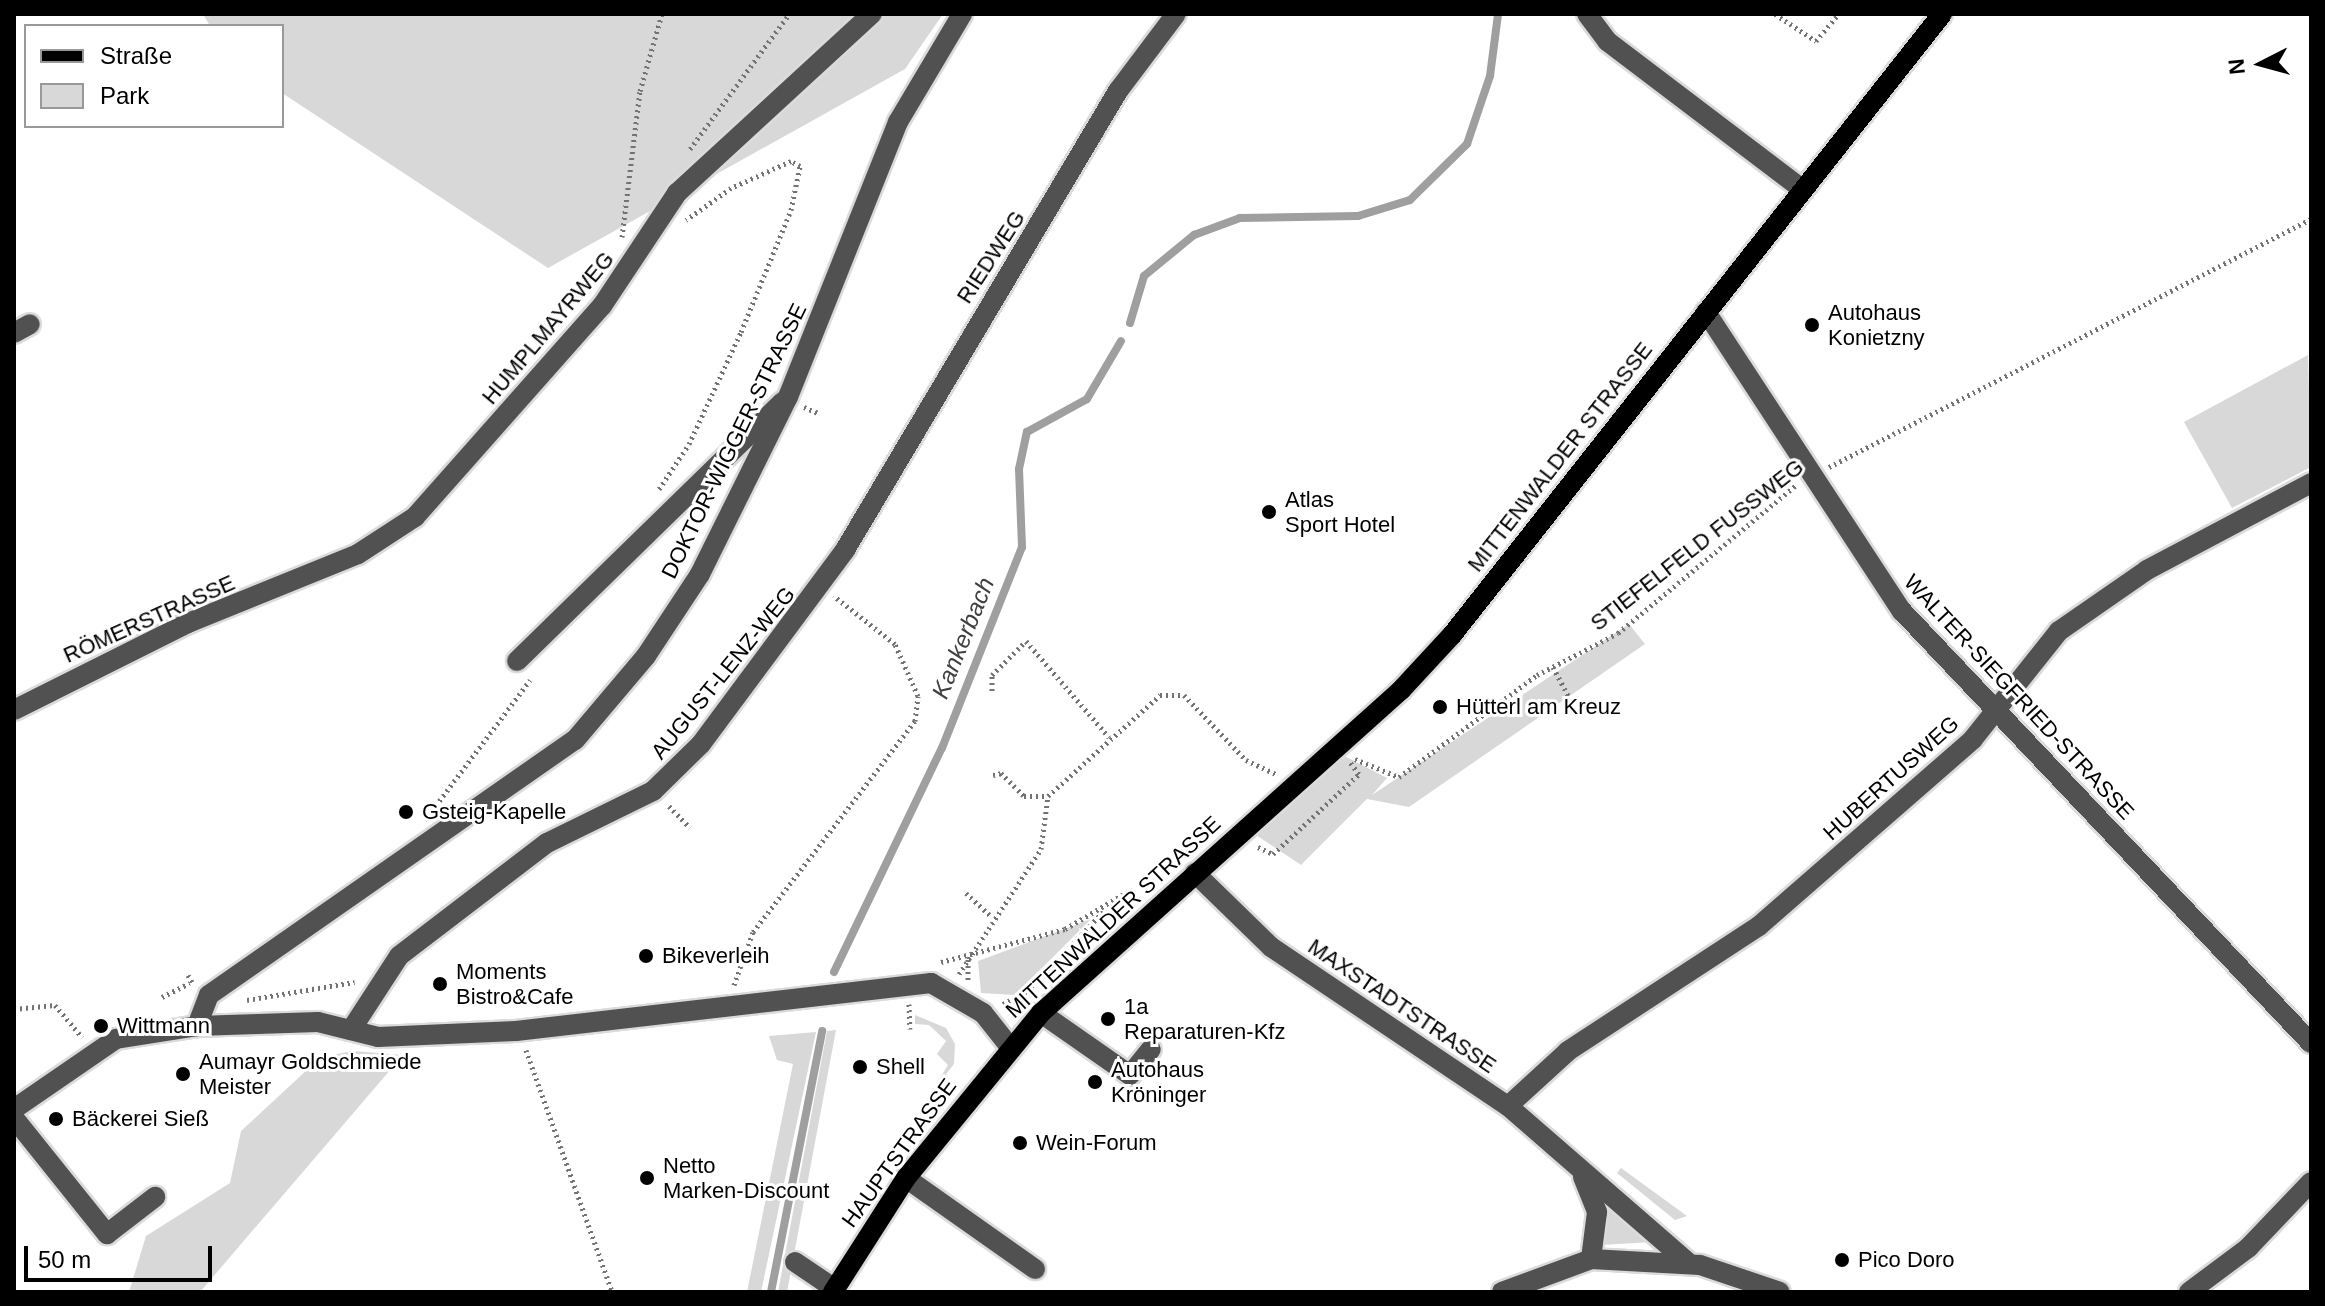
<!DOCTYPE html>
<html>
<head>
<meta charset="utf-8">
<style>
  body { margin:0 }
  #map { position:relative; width:2325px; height:1306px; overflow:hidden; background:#fff; font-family:Helvetica,sans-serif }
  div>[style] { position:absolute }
  .green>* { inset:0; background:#d8d8d8 }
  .stream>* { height:8px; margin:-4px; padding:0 4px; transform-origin:4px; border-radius:4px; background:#9f9f9f }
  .path>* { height:5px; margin-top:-2.5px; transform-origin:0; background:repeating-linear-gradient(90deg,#737373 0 2px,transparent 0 6px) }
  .roads { filter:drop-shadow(2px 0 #dbdbdb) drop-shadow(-2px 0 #dbdbdb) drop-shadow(0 2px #dbdbdb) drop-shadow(0 -2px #dbdbdb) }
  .minor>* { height:20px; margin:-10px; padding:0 10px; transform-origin:10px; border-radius:10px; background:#515151 }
  .major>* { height:20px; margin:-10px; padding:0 10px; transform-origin:10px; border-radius:10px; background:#000 }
  .dots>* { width:22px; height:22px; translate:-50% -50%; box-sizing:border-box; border:4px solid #fff; border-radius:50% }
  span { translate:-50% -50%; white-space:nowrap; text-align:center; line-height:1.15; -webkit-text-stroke:6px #fff; paint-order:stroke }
  .street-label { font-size:22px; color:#000 }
  .poi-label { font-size:22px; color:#000 }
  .left { translate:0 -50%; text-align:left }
  .water-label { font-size:24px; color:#404040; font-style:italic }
  .frame { position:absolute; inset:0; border:16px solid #000; pointer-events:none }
  .legend { position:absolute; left:24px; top:24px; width:260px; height:104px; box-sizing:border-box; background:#fff; border:2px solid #999; margin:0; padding:10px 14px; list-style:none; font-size:24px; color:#000 }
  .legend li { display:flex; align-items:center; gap:16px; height:40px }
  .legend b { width:40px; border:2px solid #999 }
  .north { position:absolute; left:2221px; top:24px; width:80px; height:80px; -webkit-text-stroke:6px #fff; paint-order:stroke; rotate:264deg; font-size:22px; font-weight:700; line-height:32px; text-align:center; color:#000 }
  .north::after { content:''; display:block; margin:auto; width:28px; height:36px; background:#000; clip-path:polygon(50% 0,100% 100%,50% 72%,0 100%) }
  .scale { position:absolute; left:24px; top:1246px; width:188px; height:36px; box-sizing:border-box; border:4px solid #000; border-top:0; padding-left:10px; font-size:24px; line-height:28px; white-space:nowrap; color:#000; -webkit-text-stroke:6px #fff; paint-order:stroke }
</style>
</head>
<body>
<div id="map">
  <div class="green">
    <div style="clip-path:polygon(203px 14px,943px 14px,905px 69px,548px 268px,282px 93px,282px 26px,210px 26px)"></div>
    <div style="clip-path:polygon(2308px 355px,2311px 467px,2232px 508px,2184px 422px)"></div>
    <div style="clip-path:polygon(1629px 624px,1645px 644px,1409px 807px,1367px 799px,1301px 865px,1244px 827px,1333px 750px,1387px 778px,1372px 795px)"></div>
    <div style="clip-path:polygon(1091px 919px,1015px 995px,981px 993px,978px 961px)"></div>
    <div style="clip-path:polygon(915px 1015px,946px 1028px,955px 1044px,954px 1064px,926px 1100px,948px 1065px,937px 1054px,946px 1041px,929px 1025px,915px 1024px)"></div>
    <div style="clip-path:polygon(836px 1030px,787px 1292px,778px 1292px,827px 1031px)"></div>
    <div style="clip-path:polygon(816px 1032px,761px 1292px,747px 1292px,793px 1064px,777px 1060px,769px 1036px)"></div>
    <div style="clip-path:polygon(353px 1051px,403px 1055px,200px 1292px,129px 1292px,146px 1236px,230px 1183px,241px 1131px,321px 1057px)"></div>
    <div style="clip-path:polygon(1621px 1168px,1687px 1216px,1675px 1220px,1617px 1173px)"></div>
    <div style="clip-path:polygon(1604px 1205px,1652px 1236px,1652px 1242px,1601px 1245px)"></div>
  </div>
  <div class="stream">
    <div style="left:1130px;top:323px;width:49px;rotate:-73.4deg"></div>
    <div style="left:1144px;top:276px;width:65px;rotate:-39.4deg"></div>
    <div style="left:1194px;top:235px;width:49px;rotate:-20.3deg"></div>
    <div style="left:1240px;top:218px;width:118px;rotate:-1deg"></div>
    <div style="left:1358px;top:216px;width:54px;rotate:-17.1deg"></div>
    <div style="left:1410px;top:200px;width:80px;rotate:-44.5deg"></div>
    <div style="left:1467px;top:144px;width:72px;rotate:-71.3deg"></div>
    <div style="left:1490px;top:76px;width:63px;rotate:-82.6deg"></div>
    <div style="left:834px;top:972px;width:249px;rotate:-64.3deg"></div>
    <div style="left:942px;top:748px;width:216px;rotate:-68.3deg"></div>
    <div style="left:1022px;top:547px;width:78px;rotate:-92.2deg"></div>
    <div style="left:1019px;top:469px;width:38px;rotate:-78deg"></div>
    <div style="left:1027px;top:432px;width:68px;rotate:-28.8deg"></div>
    <div style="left:1087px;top:399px;width:67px;rotate:-59.6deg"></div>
    <div style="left:771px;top:1292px;width:266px;rotate:-78.9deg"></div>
  </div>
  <div class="path">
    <div style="left:1775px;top:14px;width:49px;rotate:33.4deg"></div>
    <div style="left:1816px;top:41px;width:35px;rotate:-50deg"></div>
    <div style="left:690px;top:149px;width:167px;rotate:-53.7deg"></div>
    <div style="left:622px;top:237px;width:147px;rotate:-83deg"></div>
    <div style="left:640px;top:91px;width:80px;rotate:-74.1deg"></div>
    <div style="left:804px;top:407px;width:15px;rotate:23deg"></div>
    <div style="left:1829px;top:467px;width:542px;rotate:-27.23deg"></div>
    <div style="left:659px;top:489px;width:54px;rotate:-56.3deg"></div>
    <div style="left:689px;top:444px;width:123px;rotate:-65.1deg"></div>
    <div style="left:741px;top:332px;width:132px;rotate:-67.7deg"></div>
    <div style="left:791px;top:210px;width:45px;rotate:-78.4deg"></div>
    <div style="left:800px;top:166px;width:10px;rotate:-151deg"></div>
    <div style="left:791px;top:161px;width:66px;rotate:155.8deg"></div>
    <div style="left:731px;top:188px;width:55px;rotate:144.6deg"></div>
    <div style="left:1553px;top:667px;width:34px;rotate:62deg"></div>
    <div style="left:992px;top:691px;width:16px;rotate:-90deg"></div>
    <div style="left:992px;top:675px;width:48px;rotate:-45deg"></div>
    <div style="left:1026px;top:641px;width:127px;rotate:49.2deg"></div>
    <div style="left:1355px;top:759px;width:48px;rotate:22.2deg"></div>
    <div style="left:1399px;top:777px;width:172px;rotate:-36.5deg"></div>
    <div style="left:1537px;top:675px;width:91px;rotate:-27.4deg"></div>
    <div style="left:1618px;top:633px;width:231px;rotate:-39.7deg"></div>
    <div style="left:993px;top:775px;width:8px;rotate:-14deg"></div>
    <div style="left:1001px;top:773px;width:33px;rotate:45deg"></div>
    <div style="left:1024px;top:796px;width:24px"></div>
    <div style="left:669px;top:806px;width:30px;rotate:46deg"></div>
    <div style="left:425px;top:820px;width:175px;rotate:-53.1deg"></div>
    <div style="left:1258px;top:847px;width:17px;rotate:25deg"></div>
    <div style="left:1273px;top:854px;width:117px;rotate:-42.9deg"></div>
    <div style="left:1359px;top:774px;width:15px;rotate:-127deg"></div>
    <div style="left:966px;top:893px;width:34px;rotate:43deg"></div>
    <div style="left:968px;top:959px;width:22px;rotate:90deg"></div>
    <div style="left:941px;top:962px;width:128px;rotate:-14.9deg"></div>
    <div style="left:1065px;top:929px;width:78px;rotate:-30.8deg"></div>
    <div style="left:959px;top:974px;width:149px;rotate:-56.7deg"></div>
    <div style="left:1041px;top:849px;width:53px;rotate:-82.5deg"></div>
    <div style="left:1048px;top:796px;width:151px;rotate:-42deg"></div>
    <div style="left:1160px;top:695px;width:24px"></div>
    <div style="left:1184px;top:695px;width:90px;rotate:46.4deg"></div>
    <div style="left:1246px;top:760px;width:33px;rotate:25deg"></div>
    <div style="left:188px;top:975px;width:8px;rotate:60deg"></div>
    <div style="left:734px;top:985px;width:56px;rotate:-70.3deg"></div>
    <div style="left:753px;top:932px;width:266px;rotate:-52.5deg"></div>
    <div style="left:915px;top:721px;width:25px;rotate:-83deg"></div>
    <div style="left:918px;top:696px;width:57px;rotate:-113.9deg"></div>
    <div style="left:895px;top:644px;width:78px;rotate:-141.8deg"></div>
    <div style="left:162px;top:997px;width:31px;rotate:-27deg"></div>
    <div style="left:247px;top:1000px;width:109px;rotate:-9.5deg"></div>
    <div style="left:909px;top:1004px;width:25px;rotate:88deg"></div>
    <div style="left:1003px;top:1004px;width:27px;rotate:-28deg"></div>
    <div style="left:1027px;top:991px;width:110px;rotate:-46.1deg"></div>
    <div style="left:14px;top:1009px;width:41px;rotate:-5.6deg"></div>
    <div style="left:55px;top:1005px;width:42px;rotate:49.8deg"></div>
    <div style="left:526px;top:1050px;width:257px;rotate:70.4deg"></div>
  </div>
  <div class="roads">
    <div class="minor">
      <div style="left:1587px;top:14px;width:34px;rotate:53deg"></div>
      <div style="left:1607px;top:41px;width:246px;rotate:37.2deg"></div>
      <div style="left:1706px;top:312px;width:358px;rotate:56.8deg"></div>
      <div style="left:1902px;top:611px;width:595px;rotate:46.57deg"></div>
      <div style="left:14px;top:333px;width:18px;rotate:-29deg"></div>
      <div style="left:517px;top:661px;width:371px;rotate:-44.3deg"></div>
      <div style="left:14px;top:710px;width:195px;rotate:-26.6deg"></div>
      <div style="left:188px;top:623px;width:183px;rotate:-22.1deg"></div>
      <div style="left:358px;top:554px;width:68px;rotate:-33deg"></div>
      <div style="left:415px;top:517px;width:282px;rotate:-48.5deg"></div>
      <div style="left:602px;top:306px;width:136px;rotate:-56.4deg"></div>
      <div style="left:677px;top:193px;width:265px;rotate:-42.6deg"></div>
      <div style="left:1195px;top:873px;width:106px;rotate:44.2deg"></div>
      <div style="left:1271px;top:947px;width:285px;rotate:33.9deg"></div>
      <div style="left:1508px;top:1106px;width:241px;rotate:41deg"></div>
      <div style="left:1041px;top:1013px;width:108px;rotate:34.9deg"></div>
      <div style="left:1130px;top:1075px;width:33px;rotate:-51deg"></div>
      <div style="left:197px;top:1026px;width:33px;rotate:-69deg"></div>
      <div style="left:209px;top:995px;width:446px;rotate:-34.9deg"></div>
      <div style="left:575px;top:740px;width:110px;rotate:-49.8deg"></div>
      <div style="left:646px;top:656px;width:98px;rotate:-56.6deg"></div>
      <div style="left:700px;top:574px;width:198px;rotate:-63.6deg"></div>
      <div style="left:788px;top:397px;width:296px;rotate:-68.2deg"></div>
      <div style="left:898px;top:122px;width:126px;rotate:-59.3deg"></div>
      <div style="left:351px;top:1030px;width:88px;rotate:-57deg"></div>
      <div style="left:399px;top:956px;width:186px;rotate:-37.4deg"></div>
      <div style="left:547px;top:843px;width:118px;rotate:-26.1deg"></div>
      <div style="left:653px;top:791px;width:67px;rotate:-44.4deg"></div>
      <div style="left:701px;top:744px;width:242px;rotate:-53.4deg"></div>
      <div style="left:845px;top:550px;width:534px;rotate:-59.26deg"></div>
      <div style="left:1118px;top:91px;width:96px;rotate:-53deg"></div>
      <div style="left:1508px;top:1106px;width:81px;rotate:-42.5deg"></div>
      <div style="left:1568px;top:1051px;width:228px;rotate:-33.2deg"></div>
      <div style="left:1759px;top:926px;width:284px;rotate:-41.1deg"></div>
      <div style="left:1973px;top:739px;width:138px;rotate:-51.5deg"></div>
      <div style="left:2059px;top:631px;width:107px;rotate:-34.7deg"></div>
      <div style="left:2147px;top:570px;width:186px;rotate:-27.9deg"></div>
      <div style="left:14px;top:1109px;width:124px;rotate:-34.5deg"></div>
      <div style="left:116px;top:1039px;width:82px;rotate:-9.1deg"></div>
      <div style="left:197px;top:1026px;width:121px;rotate:-1.9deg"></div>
      <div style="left:318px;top:1022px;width:62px;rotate:14deg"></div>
      <div style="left:378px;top:1037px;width:138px;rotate:-2.5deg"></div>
      <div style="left:516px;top:1031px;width:418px;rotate:-6.6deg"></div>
      <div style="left:931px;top:983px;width:60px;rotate:30deg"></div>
      <div style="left:983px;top:1013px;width:43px;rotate:51.5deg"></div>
      <div style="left:14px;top:1118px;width:149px;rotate:51.3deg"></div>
      <div style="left:107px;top:1234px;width:61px;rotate:-37.6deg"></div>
      <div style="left:1583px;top:1177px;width:38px;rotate:68deg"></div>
      <div style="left:1597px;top:1212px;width:47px;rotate:97.3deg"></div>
      <div style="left:906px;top:1178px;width:158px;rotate:35.2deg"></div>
      <div style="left:795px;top:1262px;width:48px;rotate:34deg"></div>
      <div style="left:1502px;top:1292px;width:95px;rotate:-20.3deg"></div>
      <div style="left:1591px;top:1259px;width:109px;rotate:3.2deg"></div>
      <div style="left:1700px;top:1265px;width:84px;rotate:18.6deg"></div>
      <div style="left:2189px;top:1292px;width:74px;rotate:-36.7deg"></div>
      <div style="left:2248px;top:1248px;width:91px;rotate:-46.3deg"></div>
    </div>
    <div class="major">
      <div style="left:833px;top:1292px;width:135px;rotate:-57.4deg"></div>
      <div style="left:906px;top:1178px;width:213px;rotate:-50.7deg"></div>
      <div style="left:1041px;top:1013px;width:484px;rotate:-41.9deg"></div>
      <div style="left:1401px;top:690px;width:75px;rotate:-47.2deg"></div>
      <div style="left:1452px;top:635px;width:791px;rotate:-51.72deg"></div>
    </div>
  </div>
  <div class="dots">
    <div style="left:1812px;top:325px;background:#000"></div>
    <div style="left:1269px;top:512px;background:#000"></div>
    <div style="left:1440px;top:707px;background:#000"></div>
    <div style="left:406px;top:812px;background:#000"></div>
    <div style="left:646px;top:956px;background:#000"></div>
    <div style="left:440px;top:984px;background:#000"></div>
    <div style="left:1108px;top:1019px;background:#000"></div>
    <div style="left:101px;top:1026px;background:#000"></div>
    <div style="left:860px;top:1067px;background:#000"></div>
    <div style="left:183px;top:1074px;background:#000"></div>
    <div style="left:1095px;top:1082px;background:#000"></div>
    <div style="left:56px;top:1119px;background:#000"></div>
    <div style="left:1020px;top:1143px;background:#000"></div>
    <div style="left:647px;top:1178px;background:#000"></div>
    <div style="left:1842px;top:1260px;background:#000"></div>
  </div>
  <div class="street-label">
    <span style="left:991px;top:257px;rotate:-57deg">RIEDWEG</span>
    <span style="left:548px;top:328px;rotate:-50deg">HUMPLMAYRWEG</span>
    <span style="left:734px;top:441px;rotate:-64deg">DOKTOR-WIGGER-STRASSE</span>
    <span style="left:1560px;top:457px;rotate:-52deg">MITTENWALDER STRASSE</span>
    <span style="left:1697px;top:545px;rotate:-38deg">STIEFELFELD FUSSWEG</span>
    <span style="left:149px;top:619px;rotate:-24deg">RÖMERSTRASSE</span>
    <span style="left:723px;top:673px;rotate:-51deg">AUGUST-LENZ-WEG</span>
    <span style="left:2019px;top:697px;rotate:47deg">WALTER-SIEGFRIED-STRASSE</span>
    <span style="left:1891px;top:778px;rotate:-42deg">HUBERTUSWEG</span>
    <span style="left:1113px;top:917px;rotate:-43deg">MITTENWALDER STRASSE</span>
    <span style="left:1402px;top:1006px;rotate:34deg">MAXSTADTSTRASSE</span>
    <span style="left:899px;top:1153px;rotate:-54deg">HAUPTSTRASSE</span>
  </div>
  <div class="poi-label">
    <span class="left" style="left:1828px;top:325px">Autohaus<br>Konietzny</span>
    <span class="left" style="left:1285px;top:512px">Atlas<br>Sport Hotel</span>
    <span class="left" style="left:1456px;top:707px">Hütterl am Kreuz</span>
    <span class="left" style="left:422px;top:812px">Gsteig-Kapelle</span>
    <span class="left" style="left:662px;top:956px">Bikeverleih</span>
    <span class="left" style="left:456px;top:984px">Moments<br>Bistro&amp;Cafe</span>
    <span class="left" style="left:1124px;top:1019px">1a<br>Reparaturen-Kfz</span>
    <span class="left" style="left:117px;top:1026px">Wittmann</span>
    <span class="left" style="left:199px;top:1074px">Aumayr Goldschmiede<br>Meister</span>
    <span class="left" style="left:876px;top:1067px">Shell</span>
    <span class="left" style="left:1111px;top:1082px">Autohaus<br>Kröninger</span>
    <span class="left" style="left:72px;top:1119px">Bäckerei Sieß</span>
    <span class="left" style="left:1036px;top:1143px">Wein-Forum</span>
    <span class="left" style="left:663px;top:1178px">Netto<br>Marken-Discount</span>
    <span class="left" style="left:1858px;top:1260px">Pico Doro</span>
  </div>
  <div class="water-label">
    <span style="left:963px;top:638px;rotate:-68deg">Kankerbach</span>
  </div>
  <div class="frame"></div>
  <ul class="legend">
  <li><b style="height:10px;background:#000"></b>Straße</li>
  <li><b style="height:22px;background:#d8d8d8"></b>Park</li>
  </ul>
  <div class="north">N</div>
  <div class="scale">50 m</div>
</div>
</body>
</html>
